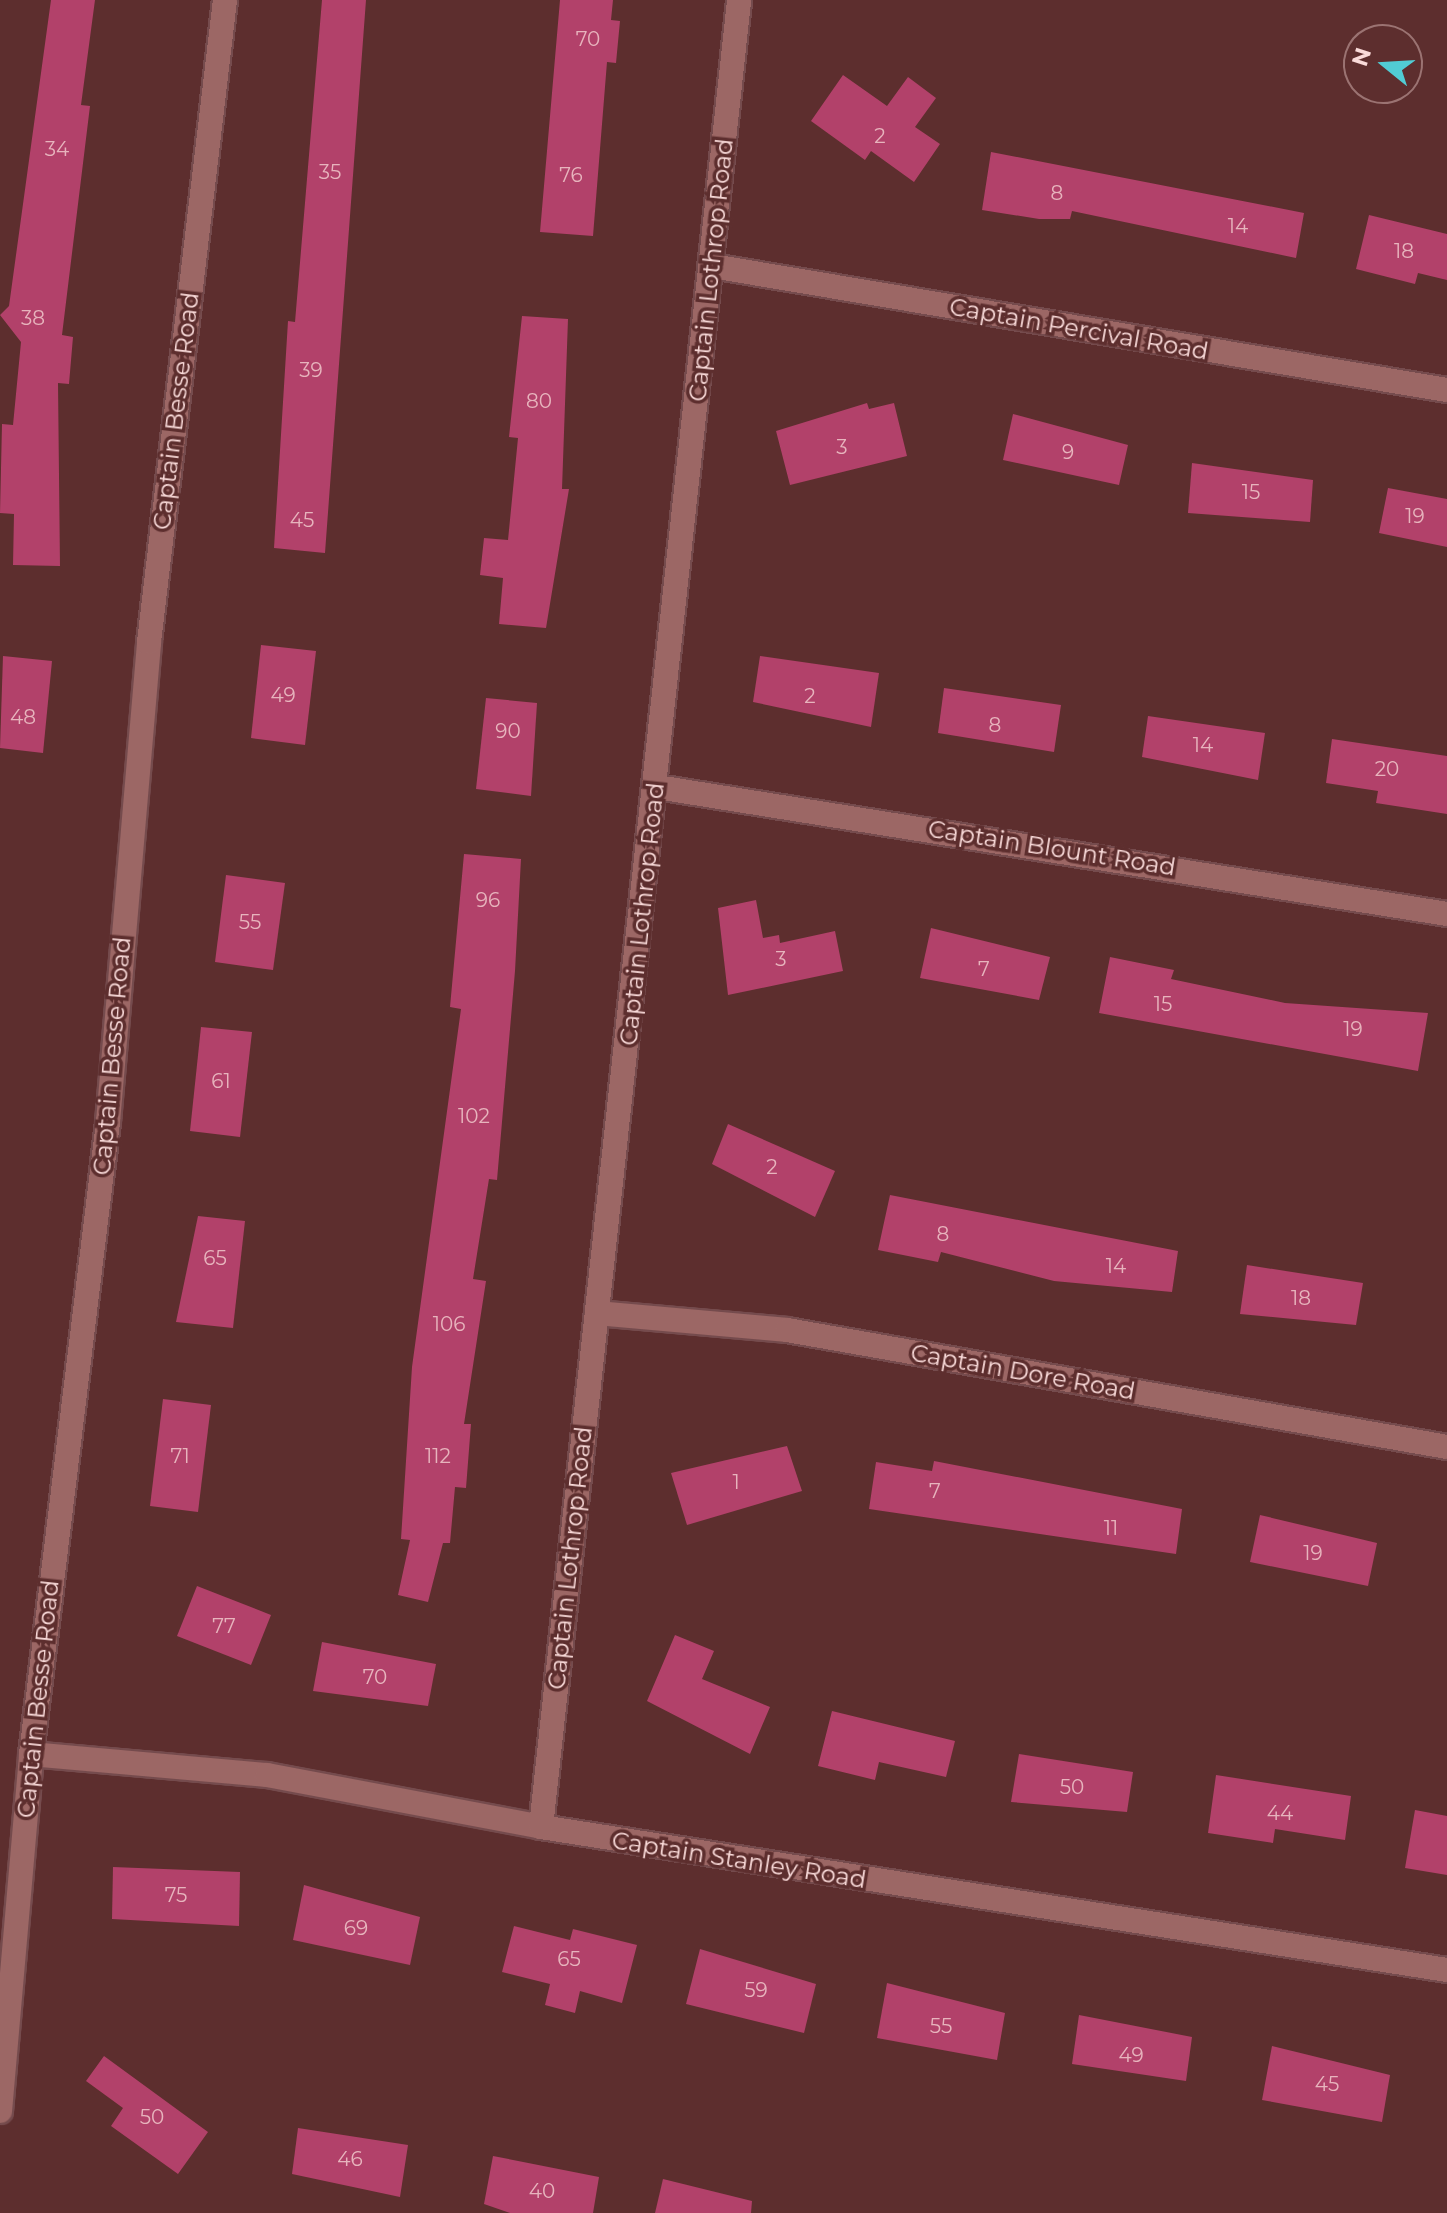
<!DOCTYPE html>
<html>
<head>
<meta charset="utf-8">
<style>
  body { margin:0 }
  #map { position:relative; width:1447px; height:2213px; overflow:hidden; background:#5d2e2e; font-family:Montserrat,sans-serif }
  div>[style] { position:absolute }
  .building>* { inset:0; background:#b2416a }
  .roads { filter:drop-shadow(2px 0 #754b4d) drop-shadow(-2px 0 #754b4d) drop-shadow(0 2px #754b4d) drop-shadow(0 -2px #754b4d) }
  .minor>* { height:24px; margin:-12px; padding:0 12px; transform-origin:12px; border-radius:12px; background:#9c6765 }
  span { translate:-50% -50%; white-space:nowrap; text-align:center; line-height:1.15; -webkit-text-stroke:7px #5d2e2e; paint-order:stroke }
  .number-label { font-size:20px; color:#e7b4bd }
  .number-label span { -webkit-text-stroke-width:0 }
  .street-label { font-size:24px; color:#f9dad9 }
  .north { position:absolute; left:1343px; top:24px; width:80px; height:80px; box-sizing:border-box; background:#5d2e2e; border:2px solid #9b7372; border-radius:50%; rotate:288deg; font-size:22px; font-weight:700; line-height:32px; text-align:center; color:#f9dad9 }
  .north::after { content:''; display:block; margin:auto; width:28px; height:36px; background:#51ccd4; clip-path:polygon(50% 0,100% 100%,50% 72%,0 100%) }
</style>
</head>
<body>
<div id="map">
  <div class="building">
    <div style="clip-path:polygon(51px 0,95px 0,81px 105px,90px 106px,62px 335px,73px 337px,69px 384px,58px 383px,60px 566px,13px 565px,14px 514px,0 513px,2px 424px,13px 425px,21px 342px,0 315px,9px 306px)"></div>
    <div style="clip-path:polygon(322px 0,366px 0,325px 553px,274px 548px,288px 321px,295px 322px)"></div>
    <div style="clip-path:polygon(560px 0,613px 0,611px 20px,620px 21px,616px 63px,607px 62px,593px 236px,540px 232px)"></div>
    <div style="clip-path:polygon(843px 75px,887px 106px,908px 77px,936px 98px,915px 127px,940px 144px,914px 182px,871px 151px,865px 160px,811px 121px)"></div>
    <div style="clip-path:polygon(991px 152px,1304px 213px,1296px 258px,1072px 211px,1070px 219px,1039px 219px,982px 210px)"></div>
    <div style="clip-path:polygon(1369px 215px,1447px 234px,1447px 280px,1418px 273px,1415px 284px,1356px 269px)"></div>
    <div style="clip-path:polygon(522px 316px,568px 319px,562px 489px,569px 489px,546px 628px,499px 624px,503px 578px,480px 575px,484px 538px,508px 540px,518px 438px,509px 437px)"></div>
    <div style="clip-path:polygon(867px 403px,869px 409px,894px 403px,907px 456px,790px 485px,776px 431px)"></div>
    <div style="clip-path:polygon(1013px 414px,1128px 445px,1119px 485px,1003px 460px)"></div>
    <div style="clip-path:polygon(1192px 463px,1313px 480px,1310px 522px,1188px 513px)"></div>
    <div style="clip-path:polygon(1388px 488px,1447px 499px,1447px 547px,1379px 533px)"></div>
    <div style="clip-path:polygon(261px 645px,316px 651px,305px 745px,251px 738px)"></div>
    <div style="clip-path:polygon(3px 656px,52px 661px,43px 753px,0 748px)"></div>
    <div style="clip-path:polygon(760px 656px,879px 673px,871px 727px,753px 702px)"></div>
    <div style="clip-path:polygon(944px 688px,1061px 705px,1054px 752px,938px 733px)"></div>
    <div style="clip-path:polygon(486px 698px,537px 703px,531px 796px,476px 789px)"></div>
    <div style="clip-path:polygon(1148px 716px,1265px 733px,1258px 780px,1142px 757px)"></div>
    <div style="clip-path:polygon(1332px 739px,1447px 756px,1447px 814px,1376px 803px,1378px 791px,1326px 783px)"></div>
    <div style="clip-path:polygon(464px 854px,521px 859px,515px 971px,497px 1180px,489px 1179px,473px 1279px,486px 1281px,464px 1424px,471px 1424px,466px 1488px,455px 1487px,450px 1543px,443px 1543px,428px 1602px,398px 1595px,410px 1540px,401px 1539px,412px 1367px,461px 1009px,450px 1007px)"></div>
    <div style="clip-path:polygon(226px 875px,285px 883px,273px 970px,215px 962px)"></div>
    <div style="clip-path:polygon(756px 900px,763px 938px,779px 935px,780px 943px,835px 931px,843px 971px,728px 995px,718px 908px)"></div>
    <div style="clip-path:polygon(931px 928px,1050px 957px,1039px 1000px,920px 978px)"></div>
    <div style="clip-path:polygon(1110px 957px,1174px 970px,1171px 979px,1285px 1003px,1428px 1013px,1418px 1071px,1099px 1013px)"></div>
    <div style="clip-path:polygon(201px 1027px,252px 1032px,240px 1137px,190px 1131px)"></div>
    <div style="clip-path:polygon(728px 1124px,835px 1171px,815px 1217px,712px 1164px)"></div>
    <div style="clip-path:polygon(890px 1195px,1178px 1251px,1172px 1292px,1054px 1281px,941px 1252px,938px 1262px,878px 1250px)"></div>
    <div style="clip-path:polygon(198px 1216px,245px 1221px,233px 1328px,176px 1322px)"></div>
    <div style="clip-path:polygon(1247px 1265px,1363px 1283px,1356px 1325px,1240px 1314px)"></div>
    <div style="clip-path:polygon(163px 1399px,211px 1405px,198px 1512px,150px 1506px)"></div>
    <div style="clip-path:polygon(787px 1446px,802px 1491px,687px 1525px,671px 1473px)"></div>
    <div style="clip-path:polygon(934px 1461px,1182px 1509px,1176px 1554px,869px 1509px,876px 1462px,932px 1471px)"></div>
    <div style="clip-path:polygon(1260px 1515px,1377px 1543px,1368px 1586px,1250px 1562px)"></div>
    <div style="clip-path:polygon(197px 1586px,271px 1615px,251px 1665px,177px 1636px)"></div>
    <div style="clip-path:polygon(675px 1635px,714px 1651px,702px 1679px,770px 1707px,750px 1754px,647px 1701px)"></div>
    <div style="clip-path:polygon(322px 1642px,436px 1664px,428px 1706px,313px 1691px)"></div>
    <div style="clip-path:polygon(832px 1711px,955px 1741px,946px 1777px,879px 1762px,875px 1780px,818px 1766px)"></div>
    <div style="clip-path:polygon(1019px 1754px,1133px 1772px,1127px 1812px,1011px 1802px)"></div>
    <div style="clip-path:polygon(1216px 1775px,1351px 1796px,1345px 1840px,1275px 1829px,1273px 1843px,1208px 1833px)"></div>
    <div style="clip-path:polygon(1415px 1810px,1447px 1816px,1447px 1875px,1405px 1868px)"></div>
    <div style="clip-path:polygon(113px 1867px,240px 1872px,239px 1926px,112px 1919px)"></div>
    <div style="clip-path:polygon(304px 1885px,420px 1917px,410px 1965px,293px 1940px)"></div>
    <div style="clip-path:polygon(514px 1926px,570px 1940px,573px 1929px,637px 1945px,622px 2003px,580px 1991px,575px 2013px,545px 2005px,550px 1984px,502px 1972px)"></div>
    <div style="clip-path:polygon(700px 1949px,816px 1984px,804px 2033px,686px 2004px)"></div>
    <div style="clip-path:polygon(887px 1983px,1005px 2013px,997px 2060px,877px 2038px)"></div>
    <div style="clip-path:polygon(1079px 2015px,1192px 2037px,1186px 2081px,1072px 2064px)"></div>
    <div style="clip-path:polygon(1272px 2046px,1390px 2075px,1382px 2122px,1262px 2100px)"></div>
    <div style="clip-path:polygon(104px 2056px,208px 2132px,178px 2174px,111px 2126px,123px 2108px,86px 2081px)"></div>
    <div style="clip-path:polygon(298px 2128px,408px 2145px,400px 2197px,292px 2174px)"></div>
    <div style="clip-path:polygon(493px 2156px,599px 2177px,593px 2213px,510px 2213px,484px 2204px)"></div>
    <div style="clip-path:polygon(663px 2179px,752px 2201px,751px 2213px,655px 2213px)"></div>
  </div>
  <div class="roads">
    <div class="minor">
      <div style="left:712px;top:266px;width:745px;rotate:9.58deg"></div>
      <div style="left:657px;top:787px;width:800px;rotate:9.13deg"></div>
      <div style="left:597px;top:1313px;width:191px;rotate:5.1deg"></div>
      <div style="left:787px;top:1330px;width:670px;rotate:10.05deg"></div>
      <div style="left:31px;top:1754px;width:237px;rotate:5.1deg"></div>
      <div style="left:267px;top:1775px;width:279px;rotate:10.7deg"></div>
      <div style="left:541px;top:1827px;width:917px;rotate:8.97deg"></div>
      <div style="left:541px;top:1827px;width:1838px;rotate:-83.81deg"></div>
      <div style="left:0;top:2111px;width:358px;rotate:-85deg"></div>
      <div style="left:31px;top:1754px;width:637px;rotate:-83.05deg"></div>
      <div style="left:108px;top:1122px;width:482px;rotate:-85.1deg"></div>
      <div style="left:149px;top:642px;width:646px;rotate:-83.25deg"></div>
    </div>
  </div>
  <div class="number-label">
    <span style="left:588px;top:39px">70</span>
    <span style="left:880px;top:136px">2</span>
    <span style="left:57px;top:149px">34</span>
    <span style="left:330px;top:172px">35</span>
    <span style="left:571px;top:175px">76</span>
    <span style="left:1057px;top:193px">8</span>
    <span style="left:1238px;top:226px">14</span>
    <span style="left:1404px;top:251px">18</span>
    <span style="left:33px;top:318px">38</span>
    <span style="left:311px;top:370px">39</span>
    <span style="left:539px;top:401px">80</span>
    <span style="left:842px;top:447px">3</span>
    <span style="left:1068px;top:452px">9</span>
    <span style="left:1251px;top:492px">15</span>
    <span style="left:1415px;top:516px">19</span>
    <span style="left:302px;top:520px">45</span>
    <span style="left:283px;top:695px">49</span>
    <span style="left:810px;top:696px">2</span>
    <span style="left:23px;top:717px">48</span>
    <span style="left:995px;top:725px">8</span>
    <span style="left:508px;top:731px">90</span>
    <span style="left:1203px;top:745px">14</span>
    <span style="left:1387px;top:769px">20</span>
    <span style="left:488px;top:900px">96</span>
    <span style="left:250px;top:922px">55</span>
    <span style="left:781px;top:959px">3</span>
    <span style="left:984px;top:969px">7</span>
    <span style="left:1163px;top:1004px">15</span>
    <span style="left:1353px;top:1029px">19</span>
    <span style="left:221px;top:1081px">61</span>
    <span style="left:474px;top:1116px">102</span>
    <span style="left:772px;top:1167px">2</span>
    <span style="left:943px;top:1234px">8</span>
    <span style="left:215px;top:1258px">65</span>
    <span style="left:1116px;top:1266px">14</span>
    <span style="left:1301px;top:1298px">18</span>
    <span style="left:449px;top:1324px">106</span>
    <span style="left:180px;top:1456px">71</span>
    <span style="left:438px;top:1456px">112</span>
    <span style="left:736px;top:1482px">1</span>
    <span style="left:935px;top:1491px">7</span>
    <span style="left:1111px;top:1528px">11</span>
    <span style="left:1313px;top:1553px">19</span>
    <span style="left:224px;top:1626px">77</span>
    <span style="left:375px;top:1677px">70</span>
    <span style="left:1072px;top:1787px">50</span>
    <span style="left:1280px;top:1813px">44</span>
    <span style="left:176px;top:1895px">75</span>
    <span style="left:356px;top:1928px">69</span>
    <span style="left:569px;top:1959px">65</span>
    <span style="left:756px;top:1990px">59</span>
    <span style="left:941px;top:2026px">55</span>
    <span style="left:1131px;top:2055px">49</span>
    <span style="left:1327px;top:2084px">45</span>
    <span style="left:152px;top:2117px">50</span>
    <span style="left:350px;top:2159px">46</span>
    <span style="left:542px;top:2191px">40</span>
  </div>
  <div class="street-label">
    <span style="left:711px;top:270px;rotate:-84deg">Captain Lothrop Road</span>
    <span style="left:1079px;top:329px;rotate:10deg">Captain Percival Road</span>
    <span style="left:176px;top:411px;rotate:-83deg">Captain Besse Road</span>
    <span style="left:1052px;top:848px;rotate:9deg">Captain Blount Road</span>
    <span style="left:642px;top:914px;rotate:-84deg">Captain Lothrop Road</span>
    <span style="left:112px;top:1056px;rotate:-85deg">Captain Besse Road</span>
    <span style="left:1023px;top:1372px;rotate:10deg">Captain Dore Road</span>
    <span style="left:570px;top:1558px;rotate:-84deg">Captain Lothrop Road</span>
    <span style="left:38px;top:1699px;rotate:-84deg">Captain Besse Road</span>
    <span style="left:739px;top:1860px;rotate:9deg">Captain Stanley Road</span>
  </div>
  <div class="north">N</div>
</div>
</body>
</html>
